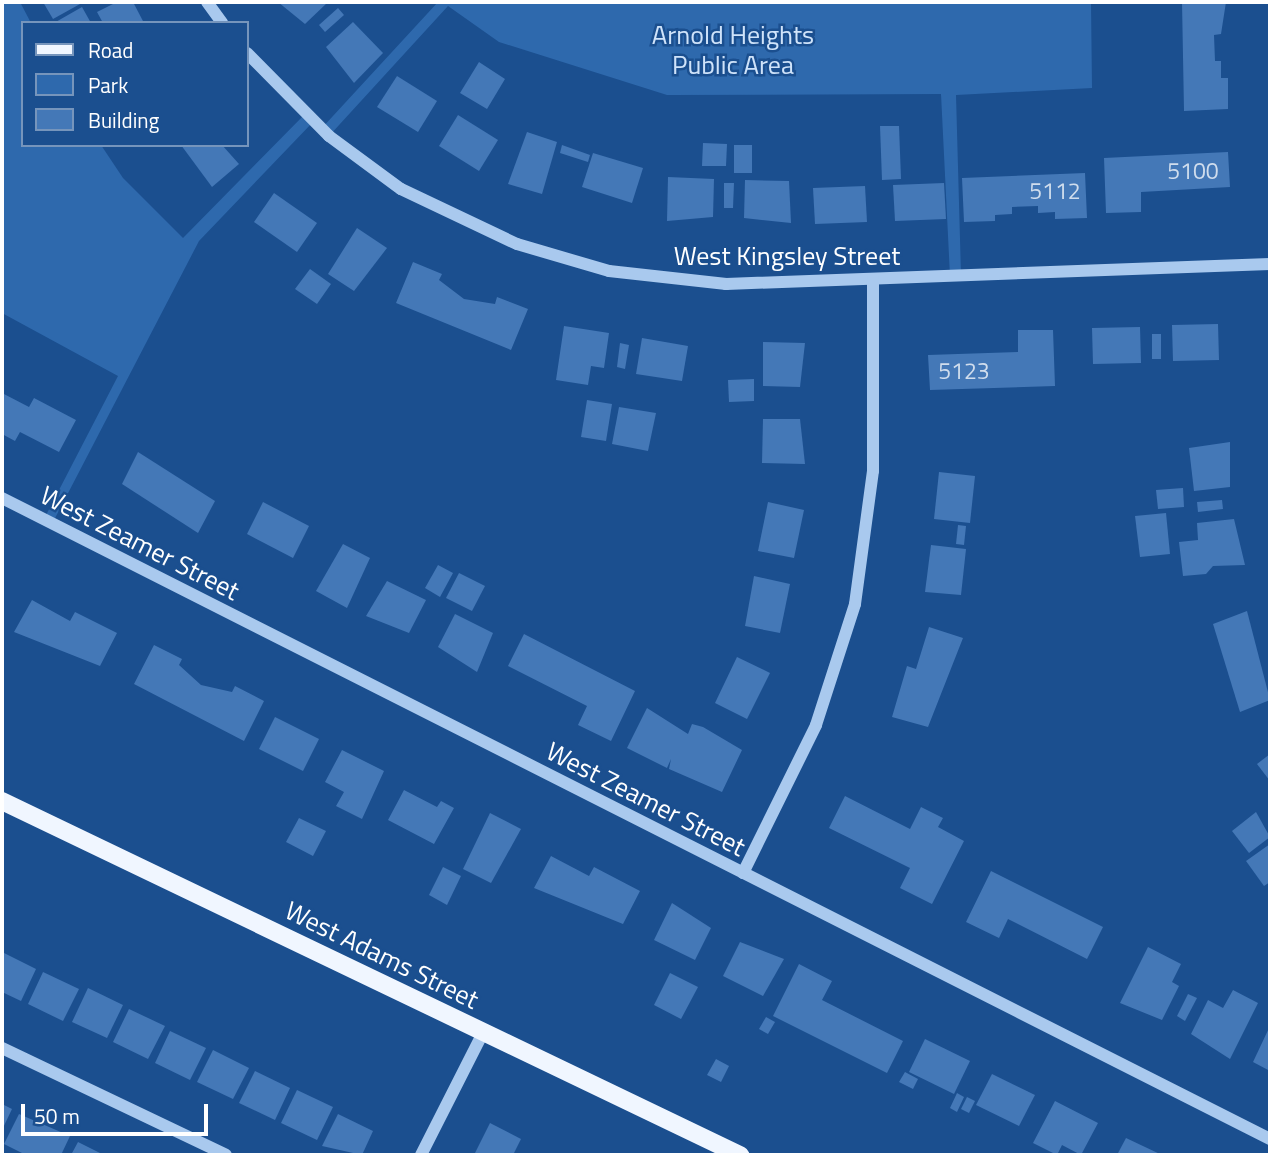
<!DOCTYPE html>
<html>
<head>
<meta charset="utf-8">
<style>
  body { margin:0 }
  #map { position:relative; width:1272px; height:1157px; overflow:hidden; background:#1b4f8f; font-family:"Titillium Web",sans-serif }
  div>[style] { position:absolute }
  .green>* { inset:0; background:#2e69ad }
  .building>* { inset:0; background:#4478b7 }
  .minor>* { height:12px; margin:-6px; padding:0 6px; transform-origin:6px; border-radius:6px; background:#a9c9ee }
  .major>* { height:18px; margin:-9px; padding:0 9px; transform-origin:9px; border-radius:9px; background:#f0f6ff }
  span { translate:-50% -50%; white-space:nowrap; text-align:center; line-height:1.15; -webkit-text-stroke:5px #1b4f8f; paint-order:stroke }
  .number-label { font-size:23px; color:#d0dded }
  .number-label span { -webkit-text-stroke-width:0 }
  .park-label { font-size:26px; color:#cfe3fa }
  .street-label { font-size:26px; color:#fff }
  .frame { position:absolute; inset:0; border:4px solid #fff; pointer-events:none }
  .legend { position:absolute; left:21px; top:21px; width:228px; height:126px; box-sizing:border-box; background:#1b4f8f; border:2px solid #7695bc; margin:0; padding:9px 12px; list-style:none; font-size:21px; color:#fff }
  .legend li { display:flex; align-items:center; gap:14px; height:35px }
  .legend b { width:35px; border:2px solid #7695bc }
  .scale { position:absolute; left:21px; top:1104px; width:187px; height:32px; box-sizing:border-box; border:4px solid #fff; border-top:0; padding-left:9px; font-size:21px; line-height:24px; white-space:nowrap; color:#fff; -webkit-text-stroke:5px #1b4f8f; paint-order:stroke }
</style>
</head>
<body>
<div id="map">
  <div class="green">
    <div style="clip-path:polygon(2px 2px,20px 2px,31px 23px,23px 23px,23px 145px,101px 145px,123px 178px,183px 238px,305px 114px,313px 122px,199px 241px,52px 524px,44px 519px,118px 376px,2px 313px)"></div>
    <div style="clip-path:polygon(438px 2px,1091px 2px,1092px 88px,956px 95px,961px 275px,950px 276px,941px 94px,667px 95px,499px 42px,448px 6px,329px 136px,321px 129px)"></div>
  </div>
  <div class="building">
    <div style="clip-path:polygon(43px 2px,79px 2px,80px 4px,53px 19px)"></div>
    <div style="clip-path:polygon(117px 2px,133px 2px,144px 23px,103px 23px,97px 12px)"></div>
    <div style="clip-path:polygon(278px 2px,328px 2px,305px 24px)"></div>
    <div style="clip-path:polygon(1182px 2px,1226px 2px,1221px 34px,1214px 35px,1215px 61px,1221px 61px,1221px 78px,1228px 78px,1228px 109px,1184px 111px)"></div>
    <div style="clip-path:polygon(82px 7px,91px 23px,54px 23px)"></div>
    <div style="clip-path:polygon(338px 8px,344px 15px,325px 32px,319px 25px)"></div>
    <div style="clip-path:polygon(353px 22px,383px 53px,354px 83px,326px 47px)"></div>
    <div style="clip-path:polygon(479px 62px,505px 79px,487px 109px,460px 93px)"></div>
    <div style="clip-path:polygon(397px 76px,437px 101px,418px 132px,377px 107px)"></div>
    <div style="clip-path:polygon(458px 115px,498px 140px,479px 171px,439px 146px)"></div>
    <div style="clip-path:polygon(880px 126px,899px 126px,901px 179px,882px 180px)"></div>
    <div style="clip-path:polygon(527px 132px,557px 142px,542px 194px,508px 184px)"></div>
    <div style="clip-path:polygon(703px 143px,727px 144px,726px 166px,702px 166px)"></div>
    <div style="clip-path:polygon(181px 145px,222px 145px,239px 164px,212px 187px)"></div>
    <div style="clip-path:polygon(562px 145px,590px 155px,588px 162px,560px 153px)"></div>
    <div style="clip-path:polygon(734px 145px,752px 145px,752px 173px,734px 173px)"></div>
    <div style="clip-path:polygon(1228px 152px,1230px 187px,1141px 192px,1141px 212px,1106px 213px,1104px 158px)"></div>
    <div style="clip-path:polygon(593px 153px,643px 168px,632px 203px,582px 187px)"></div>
    <div style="clip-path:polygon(1085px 173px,1087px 218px,1055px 219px,1055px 212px,1038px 213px,1038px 206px,1012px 207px,1012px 214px,995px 215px,995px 221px,964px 222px,962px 178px)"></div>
    <div style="clip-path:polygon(668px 177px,714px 179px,713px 217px,667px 221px)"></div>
    <div style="clip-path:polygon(745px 180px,789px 181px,791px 223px,744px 218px)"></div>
    <div style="clip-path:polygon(724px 183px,734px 183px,733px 208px,724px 208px)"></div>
    <div style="clip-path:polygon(944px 183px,946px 219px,895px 221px,893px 185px)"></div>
    <div style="clip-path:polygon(865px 186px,867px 222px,815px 224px,813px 188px)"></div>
    <div style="clip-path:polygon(274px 193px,317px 223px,297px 252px,254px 222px)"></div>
    <div style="clip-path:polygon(357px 228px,387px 248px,354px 291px,328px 274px)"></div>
    <div style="clip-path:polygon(413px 262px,442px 274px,439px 280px,464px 299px,495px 304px,497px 297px,528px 309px,511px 350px,396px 303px)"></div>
    <div style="clip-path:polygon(310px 269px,331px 284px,317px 304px,295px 289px)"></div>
    <div style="clip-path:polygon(1218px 324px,1219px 360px,1173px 361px,1172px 325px)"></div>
    <div style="clip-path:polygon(564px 326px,609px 333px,604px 368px,591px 366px,588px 385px,556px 380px)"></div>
    <div style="clip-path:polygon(1140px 327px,1141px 363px,1093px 364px,1092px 328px)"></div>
    <div style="clip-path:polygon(1018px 330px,1053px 330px,1055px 386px,930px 390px,928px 355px,1018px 352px)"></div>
    <div style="clip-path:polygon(1152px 334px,1161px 334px,1161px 359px,1152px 359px)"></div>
    <div style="clip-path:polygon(642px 338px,688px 346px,682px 381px,636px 374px)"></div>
    <div style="clip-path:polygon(763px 342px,805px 343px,800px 387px,763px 386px)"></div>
    <div style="clip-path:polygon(620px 343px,629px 345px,625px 369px,617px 367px)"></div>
    <div style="clip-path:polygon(754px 379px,754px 401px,729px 402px,728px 380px)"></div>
    <div style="clip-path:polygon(2px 393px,29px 407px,34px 398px,76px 420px,59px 452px,20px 432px,15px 441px,2px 434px)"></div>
    <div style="clip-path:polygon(587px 400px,612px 404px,606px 441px,581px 437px)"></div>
    <div style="clip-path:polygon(619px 407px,656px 413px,648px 451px,612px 444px)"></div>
    <div style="clip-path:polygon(763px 419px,800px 419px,805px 464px,762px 463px)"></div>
    <div style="clip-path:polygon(1230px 442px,1230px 487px,1194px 491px,1189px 448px)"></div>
    <div style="clip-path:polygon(138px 452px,215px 501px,198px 533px,122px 484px)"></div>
    <div style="clip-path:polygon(939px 472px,975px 476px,970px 523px,934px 519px)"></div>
    <div style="clip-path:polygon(1183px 488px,1184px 507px,1158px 509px,1156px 490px)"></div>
    <div style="clip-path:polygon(1222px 500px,1223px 509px,1198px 512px,1197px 502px)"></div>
    <div style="clip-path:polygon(263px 502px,309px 526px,293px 558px,247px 534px)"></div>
    <div style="clip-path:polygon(768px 502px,804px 510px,794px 558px,758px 551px)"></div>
    <div style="clip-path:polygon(1166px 513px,1170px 554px,1140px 557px,1135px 516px)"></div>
    <div style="clip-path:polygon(1234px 519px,1245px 565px,1213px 566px,1206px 574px,1183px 576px,1179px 542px,1198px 540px,1197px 523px)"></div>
    <div style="clip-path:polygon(958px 525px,966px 526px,964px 545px,956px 544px)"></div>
    <div style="clip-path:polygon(343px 544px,370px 558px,347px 608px,316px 591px)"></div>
    <div style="clip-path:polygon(931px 545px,966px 549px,961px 595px,925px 592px)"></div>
    <div style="clip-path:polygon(438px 565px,453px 573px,440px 597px,425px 588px)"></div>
    <div style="clip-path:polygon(459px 573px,485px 586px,472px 611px,446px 598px)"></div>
    <div style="clip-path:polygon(754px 576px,790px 584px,780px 633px,745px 626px)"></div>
    <div style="clip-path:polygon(387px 581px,426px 600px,409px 633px,366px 616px)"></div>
    <div style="clip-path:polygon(32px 600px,70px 621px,75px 612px,117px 633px,100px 666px,14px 632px)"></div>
    <div style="clip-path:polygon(1247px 611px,1270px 700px,1240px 712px,1213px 624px)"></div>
    <div style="clip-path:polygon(455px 614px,493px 633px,477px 672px,438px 647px)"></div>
    <div style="clip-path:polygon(929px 627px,963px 638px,928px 727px,892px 717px,907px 666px,916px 669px)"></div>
    <div style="clip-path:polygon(524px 634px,635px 691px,611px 741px,578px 725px,587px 706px,508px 666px)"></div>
    <div style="clip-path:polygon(154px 645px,182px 659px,179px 665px,201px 685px,232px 692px,235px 686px,264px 701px,244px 741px,134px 684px)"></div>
    <div style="clip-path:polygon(737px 657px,770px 673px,747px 719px,715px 703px)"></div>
    <div style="clip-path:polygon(647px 708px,688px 734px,692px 724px,703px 727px,742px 750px,722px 792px,669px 769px,671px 759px,667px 768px,627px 748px)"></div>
    <div style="clip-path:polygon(275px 717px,319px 739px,303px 771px,259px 749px)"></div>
    <div style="clip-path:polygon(342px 750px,384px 771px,362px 819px,336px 806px,344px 792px,325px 782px)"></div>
    <div style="clip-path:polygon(1270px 754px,1270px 781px,1257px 764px)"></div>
    <div style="clip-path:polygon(404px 790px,437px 807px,441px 801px,454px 808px,434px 844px,388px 820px)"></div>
    <div style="clip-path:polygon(845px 796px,910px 829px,921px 807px,943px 818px,938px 827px,964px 841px,932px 904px,900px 888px,910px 868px,829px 828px)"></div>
    <div style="clip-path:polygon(1256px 812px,1270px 837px,1249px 853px,1232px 831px)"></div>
    <div style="clip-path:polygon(490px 813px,521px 829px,491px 883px,463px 869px)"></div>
    <div style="clip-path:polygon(299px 818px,326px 831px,313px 856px,286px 842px)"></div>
    <div style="clip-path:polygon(1270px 844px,1270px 882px,1264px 886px,1246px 861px)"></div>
    <div style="clip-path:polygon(551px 856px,589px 876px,594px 867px,640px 891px,623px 924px,534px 888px)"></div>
    <div style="clip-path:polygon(443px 867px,461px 876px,447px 905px,429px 895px)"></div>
    <div style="clip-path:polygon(991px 871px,1103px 927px,1087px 959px,1008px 919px,999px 938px,966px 922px)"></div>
    <div style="clip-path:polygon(672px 903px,711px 928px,695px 960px,654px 940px)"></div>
    <div style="clip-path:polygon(740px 942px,784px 959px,763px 996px,723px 976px)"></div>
    <div style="clip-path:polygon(1148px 947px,1181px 964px,1172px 982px,1179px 986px,1162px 1020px,1120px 1003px)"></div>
    <div style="clip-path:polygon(2px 952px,36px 969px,21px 1001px,2px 992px)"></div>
    <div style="clip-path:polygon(799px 964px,832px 981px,822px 1000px,903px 1041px,887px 1073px,773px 1016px)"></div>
    <div style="clip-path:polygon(43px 972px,79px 989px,63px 1021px,28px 1004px)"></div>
    <div style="clip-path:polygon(670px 973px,698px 987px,681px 1019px,654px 1005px)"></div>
    <div style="clip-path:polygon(88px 988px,123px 1005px,107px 1038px,72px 1022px)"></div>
    <div style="clip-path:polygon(1233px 990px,1258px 1003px,1230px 1059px,1191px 1034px,1208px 1000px,1223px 1008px)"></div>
    <div style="clip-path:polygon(1188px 994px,1197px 998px,1185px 1021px,1177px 1016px)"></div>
    <div style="clip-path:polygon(129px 1009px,165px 1026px,148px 1059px,113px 1042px)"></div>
    <div style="clip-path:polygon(766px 1017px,775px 1022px,768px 1034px,759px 1029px)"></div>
    <div style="clip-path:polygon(1270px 1026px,1270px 1071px,1253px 1062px)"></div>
    <div style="clip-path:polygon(170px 1031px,206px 1048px,190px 1080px,155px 1063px)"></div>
    <div style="clip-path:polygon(925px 1039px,970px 1061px,954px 1094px,909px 1072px)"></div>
    <div style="clip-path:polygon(213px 1050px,249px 1068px,233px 1099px,197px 1082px)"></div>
    <div style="clip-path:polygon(716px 1059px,729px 1066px,721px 1082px,707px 1075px)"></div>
    <div style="clip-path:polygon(255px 1071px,290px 1088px,275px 1120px,239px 1103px)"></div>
    <div style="clip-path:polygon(905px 1072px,918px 1079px,913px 1089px,899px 1082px)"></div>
    <div style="clip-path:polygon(992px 1074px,1035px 1095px,1019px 1126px,976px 1105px)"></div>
    <div style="clip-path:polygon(297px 1090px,333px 1107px,317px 1140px,281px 1123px)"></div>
    <div style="clip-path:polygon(957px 1093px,964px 1097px,957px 1112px,950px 1108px)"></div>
    <div style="clip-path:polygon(967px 1097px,975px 1101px,969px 1113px,961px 1109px)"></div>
    <div style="clip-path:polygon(1055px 1101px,1098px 1123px,1081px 1155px,1062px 1145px,1057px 1155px,1033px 1143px)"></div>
    <div style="clip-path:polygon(2px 1104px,12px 1109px,2px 1130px)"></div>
    <div style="clip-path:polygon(19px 1114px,70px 1136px,61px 1155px,26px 1155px,4px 1144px)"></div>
    <div style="clip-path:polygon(338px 1114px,373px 1131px,362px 1155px,322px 1146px)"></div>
    <div style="clip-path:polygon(490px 1123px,521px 1139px,513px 1155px,475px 1153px)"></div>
    <div style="clip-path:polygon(1126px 1138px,1162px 1155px,1117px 1155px)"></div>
    <div style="clip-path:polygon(78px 1142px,100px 1153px,109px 1155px,71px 1155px)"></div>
  </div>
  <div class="minor">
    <div style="left:207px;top:2px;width:26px;rotate:54deg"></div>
    <div style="left:247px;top:53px;width:117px;rotate:45.3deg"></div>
    <div style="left:329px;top:136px;width:89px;rotate:36.4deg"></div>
    <div style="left:401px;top:189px;width:128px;rotate:25.4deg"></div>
    <div style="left:517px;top:244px;width:96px;rotate:16.4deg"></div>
    <div style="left:609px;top:271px;width:118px;rotate:6.3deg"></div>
    <div style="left:726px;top:284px;width:544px;rotate:-2.11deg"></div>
    <div style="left:2px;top:498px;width:1421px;rotate:26.82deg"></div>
    <div style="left:743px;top:873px;width:165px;rotate:-63.7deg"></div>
    <div style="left:816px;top:725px;width:127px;rotate:-72.1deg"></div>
    <div style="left:855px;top:604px;width:134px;rotate:-82.3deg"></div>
    <div style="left:873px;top:471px;width:192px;rotate:-90deg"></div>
    <div style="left:2px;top:1048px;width:248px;rotate:25.5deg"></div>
    <div style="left:421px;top:1155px;width:137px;rotate:-63.1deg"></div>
  </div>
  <div class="major">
    <div style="left:2px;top:801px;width:819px;rotate:25.63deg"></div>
  </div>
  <div class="number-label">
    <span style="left:1193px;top:171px">5100</span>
    <span style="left:1055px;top:191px">5112</span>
    <span style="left:964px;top:371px">5123</span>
  </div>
  <div class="park-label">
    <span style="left:733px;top:50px">Arnold Heights<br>Public Area</span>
  </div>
  <div class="street-label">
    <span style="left:787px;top:256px">West Kingsley Street</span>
    <span style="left:140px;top:543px;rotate:27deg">West Zeamer Street</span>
    <span style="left:646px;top:799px;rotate:27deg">West Zeamer Street</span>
    <span style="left:382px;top:955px;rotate:26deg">West Adams Street</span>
  </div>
  <div class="frame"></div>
  <ul class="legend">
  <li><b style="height:9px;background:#f0f6ff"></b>Road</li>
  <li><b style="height:19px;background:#2e69ad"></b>Park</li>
  <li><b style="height:19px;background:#4478b7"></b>Building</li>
  </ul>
  <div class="scale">50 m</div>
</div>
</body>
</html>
